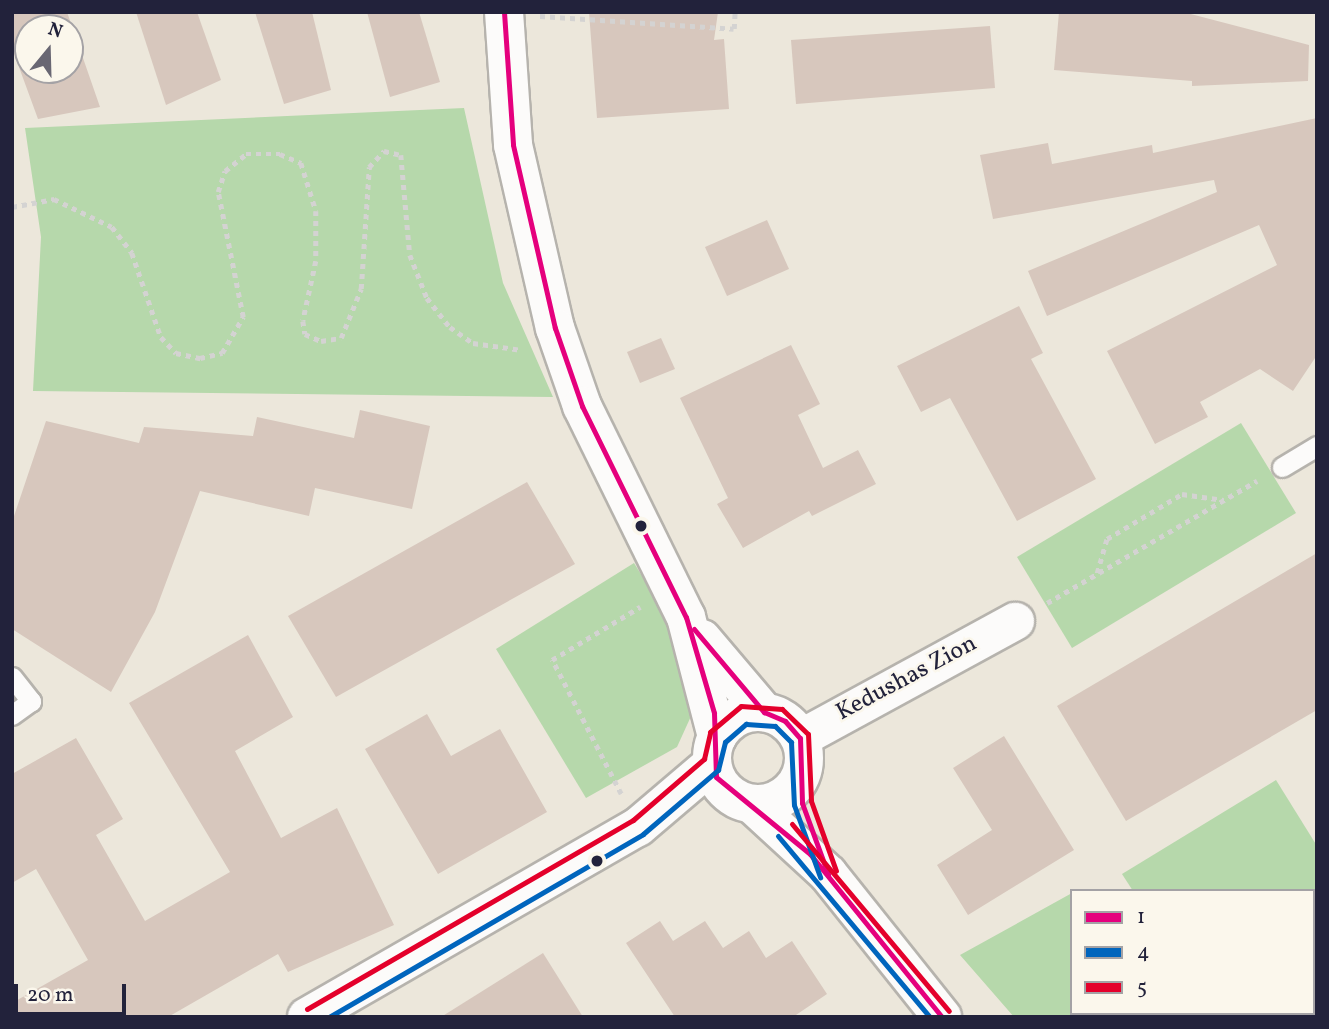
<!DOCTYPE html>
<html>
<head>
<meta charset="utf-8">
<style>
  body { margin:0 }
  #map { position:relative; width:1329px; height:1029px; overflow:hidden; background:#ece7db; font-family:Vollkorn,serif }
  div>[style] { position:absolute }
  .green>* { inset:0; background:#b6d8ab }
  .building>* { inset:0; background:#d7c7bd }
  .path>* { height:4.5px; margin-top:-2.25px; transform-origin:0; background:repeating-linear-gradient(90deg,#d4d3d2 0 5px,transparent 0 10px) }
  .roads { filter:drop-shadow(2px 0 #b6b3ad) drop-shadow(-2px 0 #b6b3ad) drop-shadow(0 2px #b6b3ad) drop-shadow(0 -2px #b6b3ad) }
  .lane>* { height:19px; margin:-9.5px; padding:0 9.5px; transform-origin:9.5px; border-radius:9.5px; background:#fcfbfa }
  .street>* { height:37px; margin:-18.5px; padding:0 18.5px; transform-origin:18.5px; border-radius:18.5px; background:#fcfbfa }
  .secondary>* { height:38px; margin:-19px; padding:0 19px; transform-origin:19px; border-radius:19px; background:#fcfbfa }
  .secondary>.ring { margin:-19px; padding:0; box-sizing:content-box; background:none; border:38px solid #fcfbfa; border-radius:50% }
  .bus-1>* { height:5px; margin:-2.5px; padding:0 2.5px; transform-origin:2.5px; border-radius:2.5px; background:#e5007d }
  .bus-2>* { height:5px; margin:-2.5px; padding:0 2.5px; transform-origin:2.5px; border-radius:2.5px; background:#0065bd }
  .bus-3>* { height:5px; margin:-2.5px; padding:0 2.5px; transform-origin:2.5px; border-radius:2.5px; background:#e4002b }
  .dots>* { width:19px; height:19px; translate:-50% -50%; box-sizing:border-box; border:4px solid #fbf7ec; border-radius:50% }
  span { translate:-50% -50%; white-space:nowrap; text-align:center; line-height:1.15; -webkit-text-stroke:5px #fbf7ec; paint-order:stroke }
  .street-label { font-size:24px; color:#22223b }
  .frame { position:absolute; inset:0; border:14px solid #22223b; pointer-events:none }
  .legend { position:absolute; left:1070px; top:889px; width:245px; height:126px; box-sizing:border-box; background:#fbf7ec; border:2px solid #a4a2a5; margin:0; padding:9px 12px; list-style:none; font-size:21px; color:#22223b }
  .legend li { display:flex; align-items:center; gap:14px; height:35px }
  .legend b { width:35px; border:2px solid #a4a2a5 }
  .north { position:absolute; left:14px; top:14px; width:70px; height:70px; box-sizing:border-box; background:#fbf7ec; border:2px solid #a4a2a5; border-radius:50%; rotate:19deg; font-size:19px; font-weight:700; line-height:28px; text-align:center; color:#22223b }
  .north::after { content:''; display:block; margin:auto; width:24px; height:32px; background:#696773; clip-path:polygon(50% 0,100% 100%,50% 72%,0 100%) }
  .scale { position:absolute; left:14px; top:984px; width:112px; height:32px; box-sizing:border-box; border:4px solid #22223b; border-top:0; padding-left:9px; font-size:21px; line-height:24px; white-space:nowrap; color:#22223b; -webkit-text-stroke:5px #fbf7ec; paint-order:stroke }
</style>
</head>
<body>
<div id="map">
  <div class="green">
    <div style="clip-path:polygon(464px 108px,503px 283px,553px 397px,33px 391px,41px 237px,25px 128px)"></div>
    <div style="clip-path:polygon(1241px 423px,1296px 513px,1072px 648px,1017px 557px)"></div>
    <div style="clip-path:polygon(634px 563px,691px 655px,692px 714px,677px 747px,586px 798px,496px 649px)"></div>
    <div style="clip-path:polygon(1276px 780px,1317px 846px,1317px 896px,1133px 891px,1122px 874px)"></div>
    <div style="clip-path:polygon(1072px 893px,1072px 1013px,1138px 1017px,1014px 1017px,960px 955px)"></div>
  </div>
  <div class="building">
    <div style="clip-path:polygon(evenodd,12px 12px,67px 12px,100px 107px,38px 119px,12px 48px,12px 12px,28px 28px,70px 28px,70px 70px,28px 70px,28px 28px)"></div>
    <div style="clip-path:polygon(136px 12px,197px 12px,221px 80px,166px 105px)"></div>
    <div style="clip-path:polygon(255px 12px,312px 12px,331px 90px,284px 104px)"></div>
    <div style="clip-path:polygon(367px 12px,419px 12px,440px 82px,390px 97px)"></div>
    <div style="clip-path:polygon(589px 12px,718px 12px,714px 40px,724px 39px,729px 109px,597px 118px)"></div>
    <div style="clip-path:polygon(1059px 12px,1183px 12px,1309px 45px,1308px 81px,1192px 86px,1192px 81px,1054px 70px)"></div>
    <div style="clip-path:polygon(990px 26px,995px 88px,796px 104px,791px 40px)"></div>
    <div style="clip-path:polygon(1317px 118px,1317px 355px,1293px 391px,1260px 369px,1200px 402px,1208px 417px,1155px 444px,1107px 351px,1277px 265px,1259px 225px,1047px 316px,1028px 271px,1217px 192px,1214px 180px,993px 219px,980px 155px,1048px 143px,1052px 164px,1152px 145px,1153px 153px)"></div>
    <div style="clip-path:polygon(767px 220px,789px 269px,727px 296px,705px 247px)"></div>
    <div style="clip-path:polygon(1019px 306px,1043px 353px,1031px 359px,1096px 479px,1017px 521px,950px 398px,921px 412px,897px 366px)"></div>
    <div style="clip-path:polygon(661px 338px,675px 369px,640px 383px,627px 352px)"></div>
    <div style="clip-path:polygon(791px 345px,820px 404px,798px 415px,823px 468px,858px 450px,876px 484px,812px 516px,809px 511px,743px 548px,717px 504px,728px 498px,680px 398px)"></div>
    <div style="clip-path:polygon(360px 410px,430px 426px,412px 509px,315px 488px,309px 516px,200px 491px,155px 612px,111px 692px,12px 629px,12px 522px,46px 421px,139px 443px,144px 427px,253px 436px,257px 417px,354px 438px)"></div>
    <div style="clip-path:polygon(527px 482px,575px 564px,336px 697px,288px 616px)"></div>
    <div style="clip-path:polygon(1317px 553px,1317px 710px,1126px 821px,1057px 706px)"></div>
    <div style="clip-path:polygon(248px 635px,293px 717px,235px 751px,281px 838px,337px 808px,394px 925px,288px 972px,278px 954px,168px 1017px,12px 1017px,12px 1003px,88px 960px,36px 869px,12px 883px,12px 774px,76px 738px,123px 819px,96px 835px,145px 921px,230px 872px,129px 703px)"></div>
    <div style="clip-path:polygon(427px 714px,451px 756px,500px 729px,547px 812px,438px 874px,365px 749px)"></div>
    <div style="clip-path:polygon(1004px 736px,1074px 850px,968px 915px,937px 865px,992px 830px,953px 768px)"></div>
    <div style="clip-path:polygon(660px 921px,673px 941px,705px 921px,723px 948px,749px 931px,766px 958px,792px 941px,827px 994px,793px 1017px,675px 1017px,626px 943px)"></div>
    <div style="clip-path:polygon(543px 953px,583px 1017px,441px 1017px)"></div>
  </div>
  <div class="path">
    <div style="left:540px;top:16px;width:194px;rotate:3.8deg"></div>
    <div style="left:734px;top:29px;width:17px;rotate:-87deg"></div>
    <div style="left:12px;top:207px;width:43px;rotate:-10.8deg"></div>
    <div style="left:54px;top:199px;width:64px;rotate:25.8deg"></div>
    <div style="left:112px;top:227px;width:33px;rotate:52deg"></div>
    <div style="left:132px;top:253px;width:89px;rotate:71deg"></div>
    <div style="left:161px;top:337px;width:22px;rotate:47deg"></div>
    <div style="left:176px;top:353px;width:25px;rotate:12deg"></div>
    <div style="left:200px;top:358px;width:23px;rotate:-13deg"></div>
    <div style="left:222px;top:353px;width:42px;rotate:-59.7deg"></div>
    <div style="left:243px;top:317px;width:127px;rotate:-101.3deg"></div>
    <div style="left:218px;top:192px;width:22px;rotate:-72deg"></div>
    <div style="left:225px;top:171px;width:27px;rotate:-39deg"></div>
    <div style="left:246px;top:154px;width:34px"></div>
    <div style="left:280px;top:154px;width:23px;rotate:23deg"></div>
    <div style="left:301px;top:163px;width:50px;rotate:72.6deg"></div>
    <div style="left:316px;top:211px;width:50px;rotate:90deg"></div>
    <div style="left:316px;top:261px;width:61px;rotate:102.2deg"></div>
    <div style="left:303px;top:321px;width:13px;rotate:81deg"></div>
    <div style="left:305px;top:334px;width:17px;rotate:24deg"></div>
    <div style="left:321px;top:341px;width:20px;rotate:-9deg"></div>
    <div style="left:341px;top:338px;width:53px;rotate:-67.8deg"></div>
    <div style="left:361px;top:289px;width:122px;rotate:-86.2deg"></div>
    <div style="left:369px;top:167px;width:22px;rotate:-47deg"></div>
    <div style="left:384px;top:151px;width:17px;rotate:13deg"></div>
    <div style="left:401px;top:155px;width:100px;rotate:84.9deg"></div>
    <div style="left:410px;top:255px;width:46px;rotate:68.4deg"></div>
    <div style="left:427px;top:298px;width:37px;rotate:52deg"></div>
    <div style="left:450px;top:327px;width:28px;rotate:35deg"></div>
    <div style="left:473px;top:343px;width:49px;rotate:8.1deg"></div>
    <div style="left:1097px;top:573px;width:35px;rotate:-74deg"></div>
    <div style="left:1107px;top:539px;width:87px;rotate:-31deg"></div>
    <div style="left:1182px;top:494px;width:42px;rotate:8.1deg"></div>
    <div style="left:1047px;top:603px;width:243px;rotate:-30.2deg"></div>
    <div style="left:621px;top:794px;width:151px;rotate:-117.2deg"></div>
    <div style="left:552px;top:660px;width:103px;rotate:-31.1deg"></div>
  </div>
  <div class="roads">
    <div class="lane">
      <div style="left:1282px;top:467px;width:41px;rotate:-31deg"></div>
      <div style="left:12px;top:677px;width:31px;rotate:52deg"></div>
      <div style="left:31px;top:701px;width:24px;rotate:144deg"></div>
    </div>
    <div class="street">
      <div style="left:800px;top:738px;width:245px;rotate:-28.6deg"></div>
    </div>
    <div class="secondary">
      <div style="left:504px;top:12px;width:133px;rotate:86.1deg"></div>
      <div style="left:513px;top:145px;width:188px;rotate:77.1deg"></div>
      <div style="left:555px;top:328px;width:83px;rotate:70.9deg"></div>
      <div style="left:582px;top:406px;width:235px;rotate:63.8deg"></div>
      <div style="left:686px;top:617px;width:124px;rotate:75.5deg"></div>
      <div style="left:702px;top:639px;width:96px;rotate:49.7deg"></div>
      <div class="ring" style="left:712px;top:712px;width:54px;height:54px"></div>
      <div style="left:752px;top:804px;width:103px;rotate:42.6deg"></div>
      <div style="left:828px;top:874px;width:183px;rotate:51.4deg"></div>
      <div style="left:307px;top:1017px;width:382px;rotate:-29.9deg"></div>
      <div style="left:638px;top:827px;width:97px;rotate:-40.4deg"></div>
    </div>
  </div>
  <div class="bus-1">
    <div style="left:504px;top:12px;width:133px;rotate:86.1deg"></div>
    <div style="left:513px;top:145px;width:188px;rotate:77.1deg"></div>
    <div style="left:555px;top:328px;width:83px;rotate:70.9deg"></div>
    <div style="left:582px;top:406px;width:235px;rotate:63.8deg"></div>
    <div style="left:686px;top:617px;width:100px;rotate:73.7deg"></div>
    <div style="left:714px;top:713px;width:64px;rotate:88.2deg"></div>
    <div style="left:716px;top:777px;width:122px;rotate:39.3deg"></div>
    <div style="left:810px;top:854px;width:210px;rotate:51deg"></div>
    <div style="left:694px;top:629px;width:109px;rotate:49.9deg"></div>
    <div style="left:764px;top:712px;width:23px;rotate:23deg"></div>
    <div style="left:785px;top:721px;width:23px;rotate:49deg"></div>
    <div style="left:800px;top:738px;width:65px;rotate:88.2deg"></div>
    <div style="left:802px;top:803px;width:76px;rotate:69.9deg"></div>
  </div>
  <div class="bus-2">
    <div style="left:778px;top:836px;width:236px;rotate:50deg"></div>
    <div style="left:329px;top:1017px;width:363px;rotate:-30.2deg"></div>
    <div style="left:643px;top:834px;width:99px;rotate:-40.5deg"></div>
    <div style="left:718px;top:770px;width:29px;rotate:-76deg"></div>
    <div style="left:725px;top:742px;width:28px;rotate:-41deg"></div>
    <div style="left:746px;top:724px;width:29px;rotate:4deg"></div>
    <div style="left:775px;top:726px;width:23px;rotate:45deg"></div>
    <div style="left:791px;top:742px;width:63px;rotate:87.3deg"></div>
    <div style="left:794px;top:805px;width:77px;rotate:70.1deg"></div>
  </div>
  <div class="bus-3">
    <div style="left:792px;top:824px;width:244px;rotate:50deg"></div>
    <div style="left:307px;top:1009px;width:377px;rotate:-30.1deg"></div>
    <div style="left:633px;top:820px;width:94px;rotate:-40.7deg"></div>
    <div style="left:704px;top:759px;width:28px;rotate:-77deg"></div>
    <div style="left:710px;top:732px;width:40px;rotate:-40deg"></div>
    <div style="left:741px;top:706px;width:41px;rotate:4.2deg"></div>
    <div style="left:782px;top:709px;width:36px;rotate:44deg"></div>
    <div style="left:808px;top:734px;width:67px;rotate:87.4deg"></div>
    <div style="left:811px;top:801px;width:74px;rotate:70.3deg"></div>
  </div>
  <div class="dots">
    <div style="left:641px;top:526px;background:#22223b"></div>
    <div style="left:597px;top:861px;background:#22223b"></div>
  </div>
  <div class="street-label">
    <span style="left:907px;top:679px;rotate:-28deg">Kedushas Zion</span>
  </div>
  <div class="frame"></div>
  <ul class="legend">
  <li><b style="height:9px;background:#e5007d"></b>1</li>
  <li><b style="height:9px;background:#0065bd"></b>4</li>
  <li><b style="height:9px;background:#e4002b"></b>5</li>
  </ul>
  <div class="north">N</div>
  <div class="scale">20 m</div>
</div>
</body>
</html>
